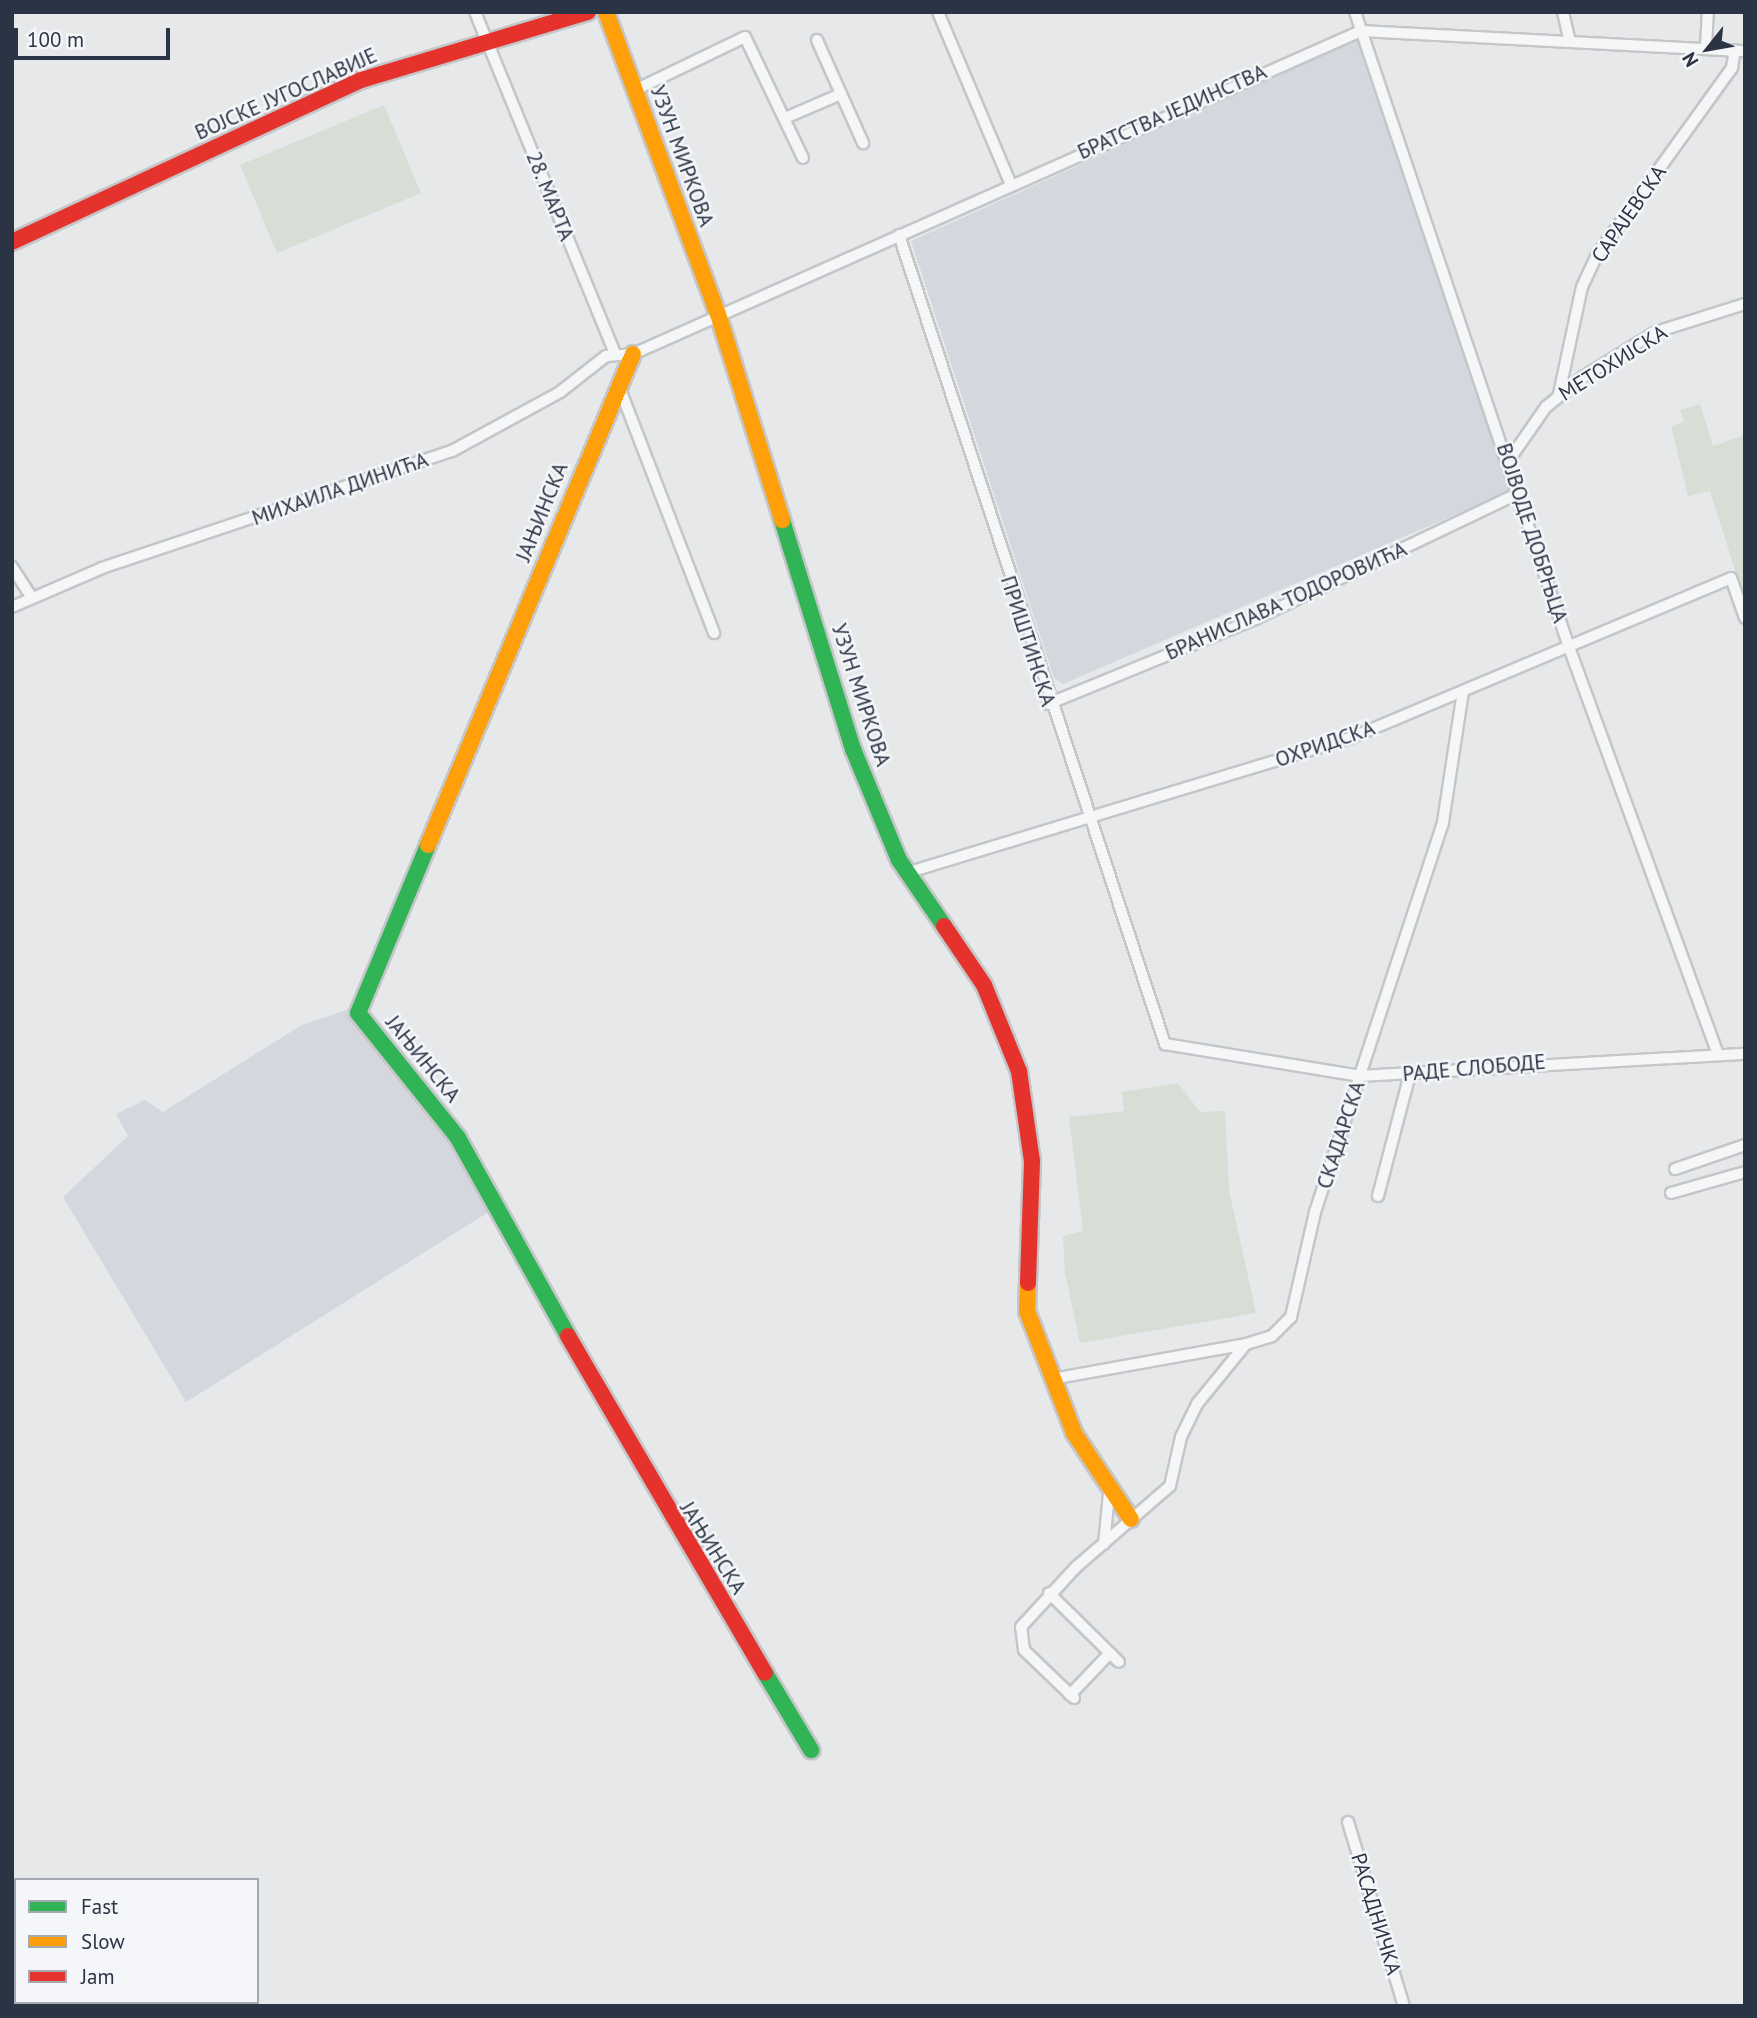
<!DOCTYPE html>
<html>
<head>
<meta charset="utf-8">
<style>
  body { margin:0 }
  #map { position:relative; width:1757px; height:2018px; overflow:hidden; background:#e6e8ea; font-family:"PT Sans",sans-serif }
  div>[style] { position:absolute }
  .built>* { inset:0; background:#d4d7dd }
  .green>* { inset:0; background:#d6ded6 }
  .roads { filter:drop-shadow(2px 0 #c4c6c8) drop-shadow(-2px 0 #c4c6c8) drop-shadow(0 2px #c4c6c8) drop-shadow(0 -2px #c4c6c8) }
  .street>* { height:10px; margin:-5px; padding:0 5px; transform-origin:5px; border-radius:5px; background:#f5f6f7 }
  .fast>* { height:16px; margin:-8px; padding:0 8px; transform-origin:8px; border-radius:8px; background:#30b455 }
  .slow>* { height:16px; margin:-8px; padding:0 8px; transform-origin:8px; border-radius:8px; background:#ff9f0a }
  .jam>* { height:16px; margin:-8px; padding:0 8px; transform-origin:8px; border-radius:8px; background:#e5322d }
  span { translate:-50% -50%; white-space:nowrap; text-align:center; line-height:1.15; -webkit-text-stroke:5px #f4f6f9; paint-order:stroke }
  .street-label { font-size:21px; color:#2b3445 }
  .frame { position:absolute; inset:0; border:14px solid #2b3445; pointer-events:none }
  .legend { position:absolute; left:14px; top:1878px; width:245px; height:126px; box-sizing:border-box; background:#f4f6f9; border:2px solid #a4a8b1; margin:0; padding:9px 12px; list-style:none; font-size:21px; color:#2b3445 }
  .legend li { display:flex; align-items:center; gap:14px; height:35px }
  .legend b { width:35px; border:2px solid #a4a8b1 }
  .north { position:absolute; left:1673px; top:14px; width:70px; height:70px; -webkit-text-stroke:5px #f4f6f9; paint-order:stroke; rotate:239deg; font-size:19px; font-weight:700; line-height:28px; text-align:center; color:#2b3445 }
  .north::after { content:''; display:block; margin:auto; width:24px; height:32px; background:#2b3445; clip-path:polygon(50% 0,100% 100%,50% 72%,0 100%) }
  .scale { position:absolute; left:14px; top:28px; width:156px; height:32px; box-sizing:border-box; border:4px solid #2b3445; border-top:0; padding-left:9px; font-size:21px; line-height:24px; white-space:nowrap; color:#2b3445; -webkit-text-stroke:5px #f4f6f9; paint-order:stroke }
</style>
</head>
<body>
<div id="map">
  <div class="built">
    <div style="clip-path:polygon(1357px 40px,1510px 491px,1063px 684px,1054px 678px,911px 241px)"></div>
    <div style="clip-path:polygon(349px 1009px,458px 1144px,495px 1208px,186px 1402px,63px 1197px,128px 1136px,116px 1114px,145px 1100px,163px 1112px,302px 1025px)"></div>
  </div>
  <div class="green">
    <div style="clip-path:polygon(384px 105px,421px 193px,277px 253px,240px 165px)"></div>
    <div style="clip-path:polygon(1700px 404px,1713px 446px,1745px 435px,1745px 602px,1710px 491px,1688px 496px,1671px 426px,1684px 422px,1680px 410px)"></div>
    <div style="clip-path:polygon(1178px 1083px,1200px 1112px,1225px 1111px,1229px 1190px,1256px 1313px,1080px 1343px,1065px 1273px,1063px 1236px,1083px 1231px,1069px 1117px,1124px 1111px,1122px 1092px)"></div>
  </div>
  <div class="roads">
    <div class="street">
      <div style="left:475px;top:12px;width:369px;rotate:67.7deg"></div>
      <div style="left:938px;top:12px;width:188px;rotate:67.1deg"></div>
      <div style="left:1355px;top:12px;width:673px;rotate:71.38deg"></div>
      <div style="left:1570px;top:650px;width:426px;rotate:69.9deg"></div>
      <div style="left:1563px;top:12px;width:27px;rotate:77deg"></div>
      <div style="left:817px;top:40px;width:113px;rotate:65.9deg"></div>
      <div style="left:1706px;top:47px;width:35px;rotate:-87deg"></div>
      <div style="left:635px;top:90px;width:122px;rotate:-25.7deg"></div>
      <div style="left:745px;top:37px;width:134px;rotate:64.4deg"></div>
      <div style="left:785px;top:118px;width:61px;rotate:-23.2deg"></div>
      <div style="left:899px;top:235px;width:852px;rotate:71.8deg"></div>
      <div style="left:1165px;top:1044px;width:198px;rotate:9.3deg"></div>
      <div style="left:1360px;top:1076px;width:386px;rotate:-3.3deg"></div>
      <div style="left:618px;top:384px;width:267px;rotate:68.9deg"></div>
      <div style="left:1559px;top:394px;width:109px;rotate:-77.9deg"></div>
      <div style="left:1582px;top:287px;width:35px;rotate:-65deg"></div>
      <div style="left:1597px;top:255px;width:231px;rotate:-54.2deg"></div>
      <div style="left:1732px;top:68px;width:18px;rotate:-81deg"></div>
      <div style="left:1509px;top:460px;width:65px;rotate:-55.1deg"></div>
      <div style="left:1546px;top:407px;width:48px;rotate:-39deg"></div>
      <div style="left:1583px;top:377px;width:86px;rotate:-31.7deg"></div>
      <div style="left:1656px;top:332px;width:93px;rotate:-17.5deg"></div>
      <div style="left:12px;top:567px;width:33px;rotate:57deg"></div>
      <div style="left:12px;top:607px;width:98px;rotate:-23.4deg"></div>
      <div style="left:102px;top:568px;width:369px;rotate:-18.5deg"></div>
      <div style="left:452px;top:451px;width:123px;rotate:-28.6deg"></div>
      <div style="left:560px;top:392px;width:58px;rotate:-38deg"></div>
      <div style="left:606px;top:356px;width:27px;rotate:-4deg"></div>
      <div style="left:633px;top:354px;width:796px;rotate:-23.93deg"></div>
      <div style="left:1361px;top:31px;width:385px;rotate:3deg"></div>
      <div style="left:1048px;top:704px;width:224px;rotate:-22.3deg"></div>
      <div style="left:1255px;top:619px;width:295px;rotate:-25.5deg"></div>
      <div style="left:906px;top:873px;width:467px;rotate:-16.9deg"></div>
      <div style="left:1353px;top:737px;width:410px;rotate:-22.8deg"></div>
      <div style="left:1731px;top:578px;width:42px;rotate:70.7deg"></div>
      <div style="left:1675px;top:1169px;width:74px;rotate:-18.9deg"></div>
      <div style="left:1671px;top:1193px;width:77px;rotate:-15.8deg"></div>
      <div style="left:1378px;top:1196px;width:126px;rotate:-75.3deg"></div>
      <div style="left:1052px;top:1379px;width:197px;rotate:-10.2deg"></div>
      <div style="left:1104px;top:1544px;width:50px;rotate:-84.3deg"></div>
      <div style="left:1049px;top:1593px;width:98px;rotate:44.6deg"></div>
      <div style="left:1070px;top:1695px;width:58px;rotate:-46.4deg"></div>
      <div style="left:1074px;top:1698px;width:69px;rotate:-136.2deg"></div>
      <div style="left:1024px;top:1650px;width:23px;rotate:-97deg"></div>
      <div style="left:1021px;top:1627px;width:80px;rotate:-47.5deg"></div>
      <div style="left:1075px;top:1568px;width:125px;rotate:-40.8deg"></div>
      <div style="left:1170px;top:1486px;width:50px;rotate:-77.3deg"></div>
      <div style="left:1181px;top:1437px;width:37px;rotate:-64deg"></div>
      <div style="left:1197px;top:1404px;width:77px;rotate:-50.8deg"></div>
      <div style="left:1246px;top:1344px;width:27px;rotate:-17deg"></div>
      <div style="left:1272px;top:1336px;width:27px;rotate:-45deg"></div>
      <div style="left:1291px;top:1317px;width:108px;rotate:-77.1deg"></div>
      <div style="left:1315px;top:1212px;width:410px;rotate:-71.8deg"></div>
      <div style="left:1443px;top:822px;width:132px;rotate:-81.3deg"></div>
      <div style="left:1348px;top:1822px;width:192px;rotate:73.1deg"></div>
    </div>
    <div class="fast">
      <div style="left:782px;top:520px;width:240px;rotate:72.8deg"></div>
      <div style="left:853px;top:749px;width:120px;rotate:67.5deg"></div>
      <div style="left:899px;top:860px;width:80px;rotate:55.7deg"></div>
      <div style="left:428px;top:845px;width:182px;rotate:112.6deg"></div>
      <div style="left:358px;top:1013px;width:160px;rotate:51.3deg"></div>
      <div style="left:458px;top:1138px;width:227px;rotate:60.9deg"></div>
      <div style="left:765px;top:1673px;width:90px;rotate:59.1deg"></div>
    </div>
    <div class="slow">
      <div style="left:606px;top:12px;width:322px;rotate:69.7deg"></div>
      <div style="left:718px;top:314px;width:216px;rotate:72.7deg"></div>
      <div style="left:428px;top:845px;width:532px;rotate:-67.34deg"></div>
      <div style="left:1028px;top:1283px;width:28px;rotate:92deg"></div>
      <div style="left:1027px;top:1311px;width:131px;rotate:68.9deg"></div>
      <div style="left:1074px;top:1433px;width:103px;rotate:56.5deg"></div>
    </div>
    <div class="jam">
      <div style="left:12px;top:242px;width:385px;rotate:-24.9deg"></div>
      <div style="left:361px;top:80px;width:237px;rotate:-16.7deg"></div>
      <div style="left:944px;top:926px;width:71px;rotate:55.9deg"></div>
      <div style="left:984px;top:985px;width:93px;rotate:67.9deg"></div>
      <div style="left:1019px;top:1071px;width:91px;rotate:81.8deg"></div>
      <div style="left:1032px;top:1161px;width:122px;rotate:91.9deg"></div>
      <div style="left:568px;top:1336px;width:390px;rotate:59.7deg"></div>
    </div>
  </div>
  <div class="street-label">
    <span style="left:286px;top:94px;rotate:-24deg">ВОЈСКЕ ЈУГОСЛАВИЈЕ</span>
    <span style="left:1172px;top:112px;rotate:-24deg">БРАТСТВА ЈЕДИНСТВА</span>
    <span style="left:682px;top:156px;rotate:70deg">УЗУН МИРКОВА</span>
    <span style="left:550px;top:196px;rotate:68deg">28. МАРТА</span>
    <span style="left:1629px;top:214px;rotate:-55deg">САРАЈЕВСКА</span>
    <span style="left:1613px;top:363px;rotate:-32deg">МЕТОХИЈСКА</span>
    <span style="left:340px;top:489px;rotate:-19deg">МИХАИЛА ДИНИЋА</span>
    <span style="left:542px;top:512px;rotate:-68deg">ЈАЊИНСКА</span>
    <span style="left:1532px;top:533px;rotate:72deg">ВОЈВОДЕ ДОБРЊЦА</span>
    <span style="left:1286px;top:601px;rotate:-24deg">БРАНИСЛАВА ТОДОРОВИЋА</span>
    <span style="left:1028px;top:641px;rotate:72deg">ПРИШТИНСКА</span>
    <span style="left:861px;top:695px;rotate:72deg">УЗУН МИРКОВА</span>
    <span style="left:1325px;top:744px;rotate:-19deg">ОХРИДСКА</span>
    <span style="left:423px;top:1059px;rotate:51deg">ЈАЊИНСКА</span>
    <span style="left:1474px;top:1068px;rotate:-5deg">РАДЕ СЛОБОДЕ</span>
    <span style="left:1341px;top:1135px;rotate:-72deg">СКАДАРСКА</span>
    <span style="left:713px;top:1548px;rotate:58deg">ЈАЊИНСКА</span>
    <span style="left:1376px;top:1914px;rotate:73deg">РАСАДНИЧКА</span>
  </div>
  <div class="frame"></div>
  <ul class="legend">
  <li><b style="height:9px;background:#30b455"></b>Fast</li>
  <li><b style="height:9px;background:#ff9f0a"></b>Slow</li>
  <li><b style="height:9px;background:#e5322d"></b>Jam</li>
  </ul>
  <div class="north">N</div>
  <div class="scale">100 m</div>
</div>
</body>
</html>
